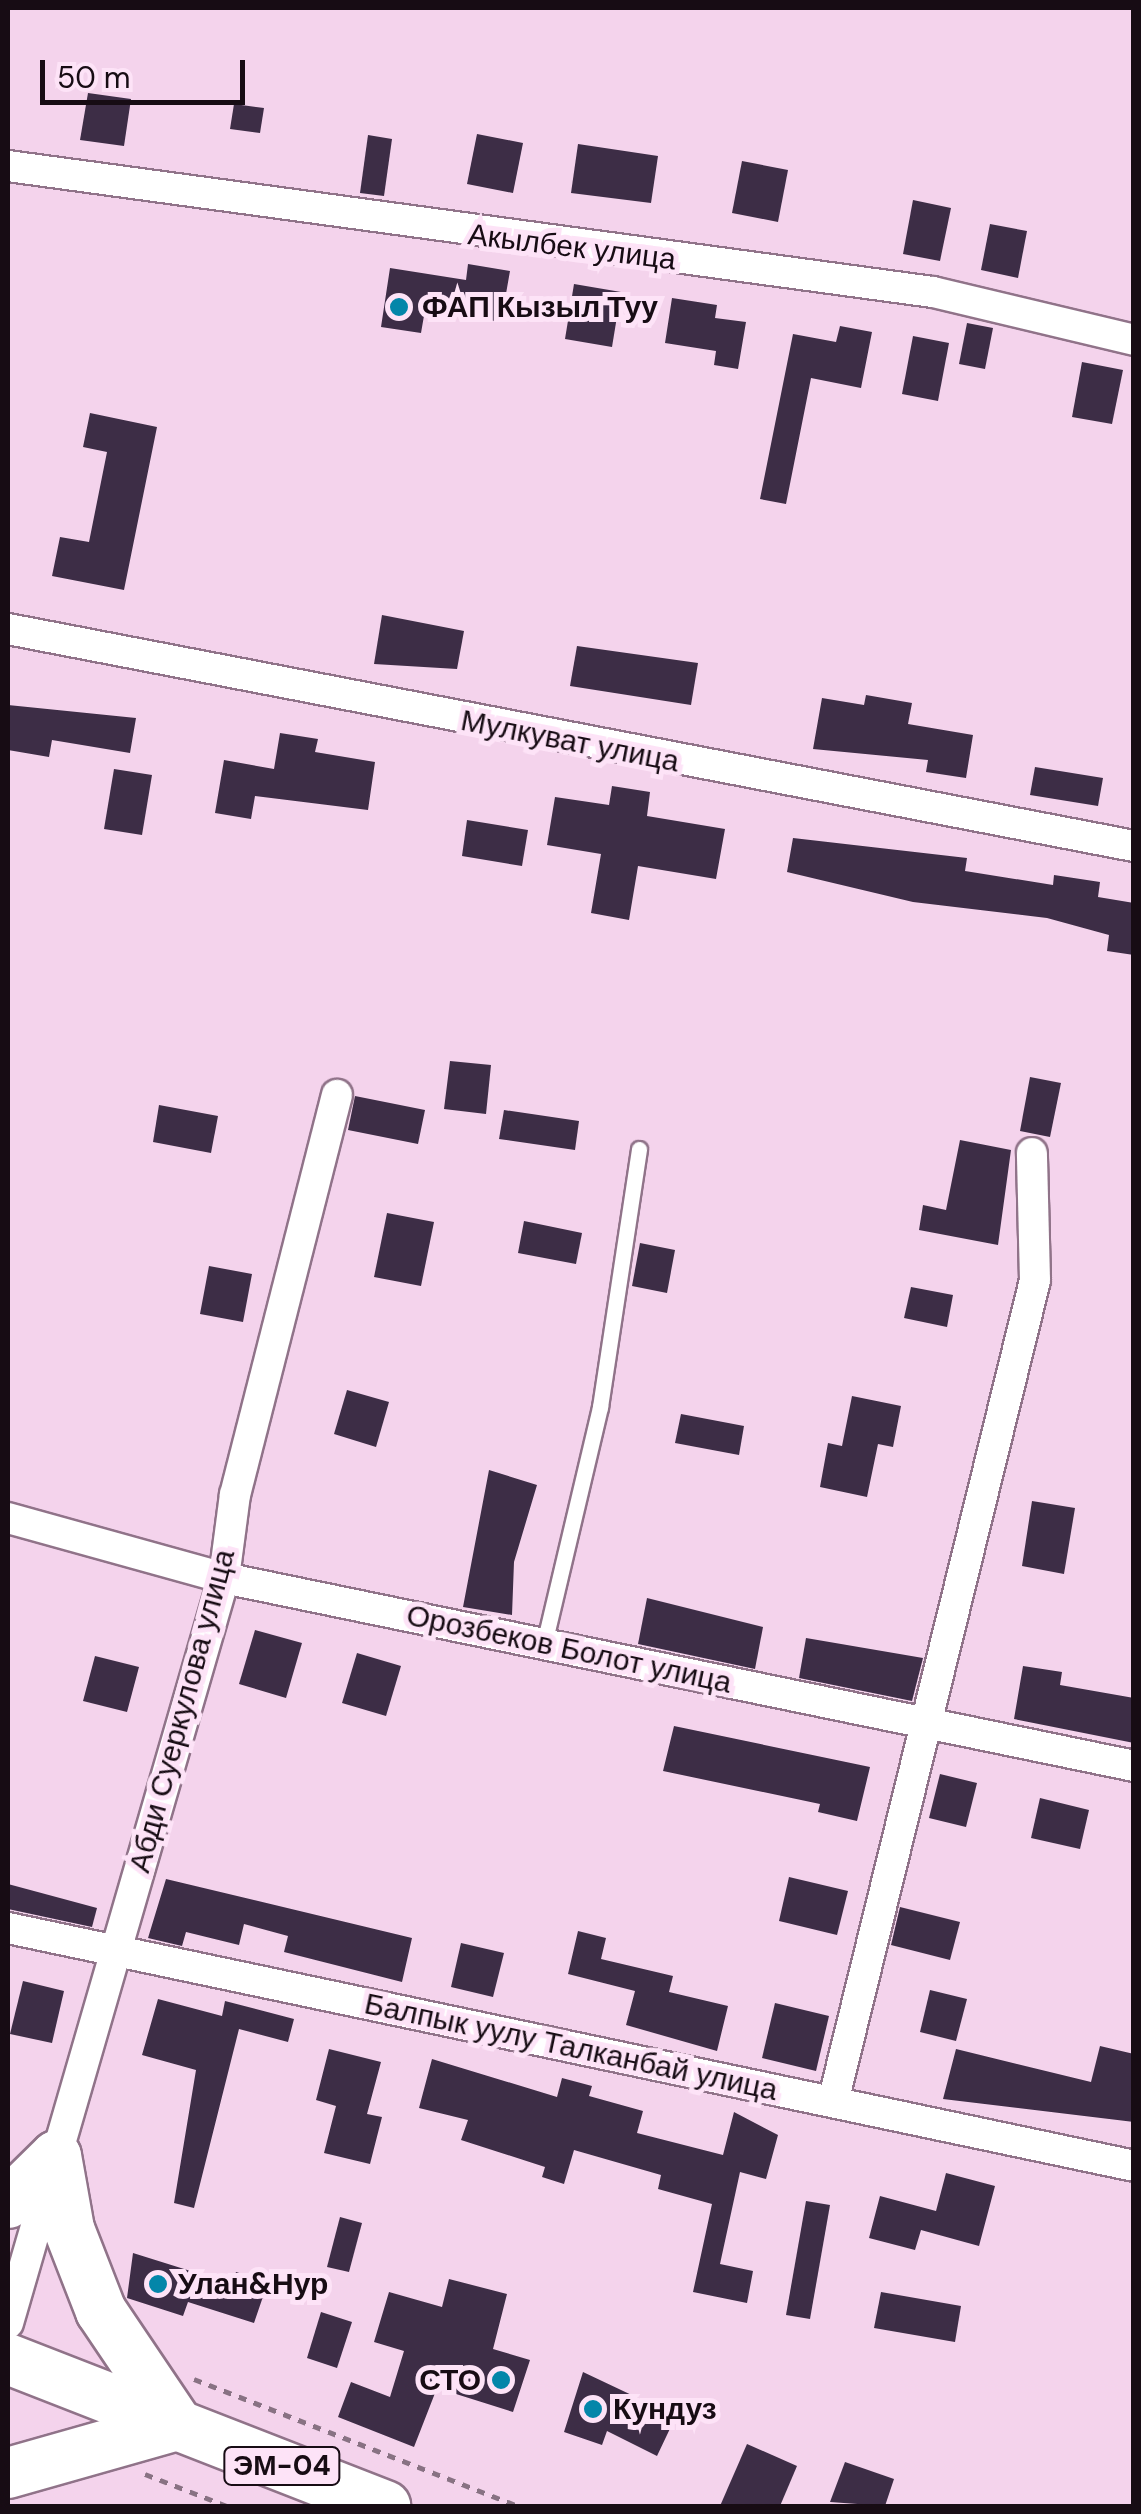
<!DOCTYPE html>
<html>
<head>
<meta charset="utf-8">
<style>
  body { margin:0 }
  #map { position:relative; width:1141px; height:2514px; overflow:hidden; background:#f4d3ec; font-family:"DM Sans",sans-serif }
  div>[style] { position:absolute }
  .building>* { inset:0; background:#3d2d46 }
  .path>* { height:5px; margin-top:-2.5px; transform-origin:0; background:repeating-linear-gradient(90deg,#887283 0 8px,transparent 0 16px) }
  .roads { filter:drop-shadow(2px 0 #907389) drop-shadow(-2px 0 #907389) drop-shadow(0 2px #907389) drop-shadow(0 -2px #907389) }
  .service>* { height:15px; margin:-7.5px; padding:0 7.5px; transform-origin:7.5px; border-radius:7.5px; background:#fff }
  .minor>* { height:30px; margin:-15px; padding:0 15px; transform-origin:15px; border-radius:15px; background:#fff }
  .trunk>* { height:50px; margin:-25px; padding:0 25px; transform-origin:25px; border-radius:25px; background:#fff }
  .dots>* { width:28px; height:28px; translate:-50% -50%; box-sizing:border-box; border:5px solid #fde3f7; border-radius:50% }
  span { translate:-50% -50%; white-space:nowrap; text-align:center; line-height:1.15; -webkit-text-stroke:10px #fde3f7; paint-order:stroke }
  .shield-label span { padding:2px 8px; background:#fde3f7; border:2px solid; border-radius:8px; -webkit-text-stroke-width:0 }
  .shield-label { font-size:28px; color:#170c14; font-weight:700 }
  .street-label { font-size:30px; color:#170c14 }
  .poi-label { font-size:30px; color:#170c14; font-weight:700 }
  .left { translate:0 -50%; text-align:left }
  .right { translate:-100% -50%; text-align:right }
  .frame { position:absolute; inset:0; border:10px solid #170c14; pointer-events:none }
  .scale { position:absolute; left:40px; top:60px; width:205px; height:45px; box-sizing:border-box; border:5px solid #170c14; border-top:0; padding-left:12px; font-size:30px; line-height:35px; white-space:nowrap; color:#170c14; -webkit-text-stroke:8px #fde3f7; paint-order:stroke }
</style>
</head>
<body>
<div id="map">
  <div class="building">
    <div style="clip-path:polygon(88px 93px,131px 99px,124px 146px,80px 140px)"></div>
    <div style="clip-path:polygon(234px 104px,264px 108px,260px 133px,230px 129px)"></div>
    <div style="clip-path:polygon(477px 134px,523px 143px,513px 193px,467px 184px)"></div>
    <div style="clip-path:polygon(368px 135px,392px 139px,384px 196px,360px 193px)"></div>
    <div style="clip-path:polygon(578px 144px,658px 156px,651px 203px,571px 193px)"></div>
    <div style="clip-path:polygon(742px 161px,788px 170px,778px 222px,732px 213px)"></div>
    <div style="clip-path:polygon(913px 200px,951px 208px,940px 261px,903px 254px)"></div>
    <div style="clip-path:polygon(990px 224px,1027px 231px,1018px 278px,981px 270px)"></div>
    <div style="clip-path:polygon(468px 264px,510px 271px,501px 322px,425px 310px,421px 333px,381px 327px,390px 268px,466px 280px)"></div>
    <div style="clip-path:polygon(574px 284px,621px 292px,612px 347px,565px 339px)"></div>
    <div style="clip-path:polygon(672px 298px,717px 305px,715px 318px,746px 322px,738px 369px,714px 365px,716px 351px,665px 343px)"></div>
    <div style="clip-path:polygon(967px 323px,993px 328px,985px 369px,959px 364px)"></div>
    <div style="clip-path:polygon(840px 326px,872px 332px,861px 388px,811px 378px,786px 504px,760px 499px,793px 334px,836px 342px)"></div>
    <div style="clip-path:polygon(913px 336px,949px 343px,938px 401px,902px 394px)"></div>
    <div style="clip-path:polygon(1082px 362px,1123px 370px,1112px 424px,1072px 417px)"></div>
    <div style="clip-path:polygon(90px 413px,157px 427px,124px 590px,52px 576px,60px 537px,89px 542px,107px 452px,83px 447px)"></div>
    <div style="clip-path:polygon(382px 615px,464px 631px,457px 669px,374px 664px)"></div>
    <div style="clip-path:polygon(577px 646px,698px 663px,691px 705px,570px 686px)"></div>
    <div style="clip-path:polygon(866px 695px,912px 703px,908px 724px,973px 735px,966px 778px,926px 772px,928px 760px,813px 749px,822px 698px,864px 705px)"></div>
    <div style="clip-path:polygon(8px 705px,136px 718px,130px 753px,52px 740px,49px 757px,8px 750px)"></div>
    <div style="clip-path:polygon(280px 733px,318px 739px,315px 752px,375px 762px,368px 810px,255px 796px,251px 819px,215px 813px,224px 760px,274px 769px)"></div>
    <div style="clip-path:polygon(1035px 767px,1103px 778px,1098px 806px,1030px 795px)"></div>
    <div style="clip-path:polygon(114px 769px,152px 775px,142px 835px,104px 829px)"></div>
    <div style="clip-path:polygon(612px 786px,650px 792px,647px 816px,725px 829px,716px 879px,638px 866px,629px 920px,591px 913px,601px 854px,547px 845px,555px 797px,609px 805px)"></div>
    <div style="clip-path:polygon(467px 820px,528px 830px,522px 866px,462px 856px)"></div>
    <div style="clip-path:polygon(793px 838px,967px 858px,965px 871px,1053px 885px,1054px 875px,1100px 882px,1098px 897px,1134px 903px,1134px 955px,1107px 951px,1109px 935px,1047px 918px,913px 902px,787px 872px)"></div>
    <div style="clip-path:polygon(450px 1061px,491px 1065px,486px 1114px,444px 1109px)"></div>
    <div style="clip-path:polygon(1030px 1077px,1061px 1083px,1050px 1137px,1020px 1131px)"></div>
    <div style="clip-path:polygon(355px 1096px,425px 1110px,418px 1144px,348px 1130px)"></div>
    <div style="clip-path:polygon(159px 1105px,218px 1116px,211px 1153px,153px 1142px)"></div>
    <div style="clip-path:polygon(504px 1110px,579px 1121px,575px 1150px,499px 1139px)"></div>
    <div style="clip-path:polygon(960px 1140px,1011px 1150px,998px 1245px,919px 1230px,923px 1205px,946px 1210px)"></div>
    <div style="clip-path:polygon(387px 1213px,434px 1222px,421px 1286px,374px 1277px)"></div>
    <div style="clip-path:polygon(524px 1221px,582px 1233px,576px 1264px,518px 1253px)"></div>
    <div style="clip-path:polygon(640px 1243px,675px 1250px,667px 1293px,632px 1286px)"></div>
    <div style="clip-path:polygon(209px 1266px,252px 1274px,243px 1322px,200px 1314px)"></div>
    <div style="clip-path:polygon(911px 1287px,953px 1295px,947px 1327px,904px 1318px)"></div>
    <div style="clip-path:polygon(347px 1390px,389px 1402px,376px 1447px,334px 1434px)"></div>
    <div style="clip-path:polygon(852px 1396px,901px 1406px,893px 1447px,878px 1444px,867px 1497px,820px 1487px,828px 1443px,842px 1446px)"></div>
    <div style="clip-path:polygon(681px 1414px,744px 1426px,739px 1455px,675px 1443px)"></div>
    <div style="clip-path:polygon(489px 1470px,537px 1485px,514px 1562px,512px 1615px,463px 1607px)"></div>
    <div style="clip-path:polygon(1032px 1501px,1075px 1508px,1064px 1574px,1022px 1566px)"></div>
    <div style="clip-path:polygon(647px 1598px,763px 1627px,755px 1669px,638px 1644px)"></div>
    <div style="clip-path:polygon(255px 1630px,302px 1643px,286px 1698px,239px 1684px)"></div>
    <div style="clip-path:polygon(806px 1638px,923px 1658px,912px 1701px,799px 1678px)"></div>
    <div style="clip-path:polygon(357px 1653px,401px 1666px,386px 1716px,342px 1703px)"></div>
    <div style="clip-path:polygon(95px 1656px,139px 1667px,127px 1712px,83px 1701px)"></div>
    <div style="clip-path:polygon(1023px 1666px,1062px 1672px,1060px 1685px,1134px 1698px,1134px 1743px,1014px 1719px)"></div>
    <div style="clip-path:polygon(674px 1726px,870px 1767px,857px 1821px,818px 1812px,820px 1804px,663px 1771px)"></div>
    <div style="clip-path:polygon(940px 1774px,977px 1783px,966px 1827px,929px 1818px)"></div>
    <div style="clip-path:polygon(1040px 1798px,1089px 1810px,1080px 1849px,1031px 1838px)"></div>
    <div style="clip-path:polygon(789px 1877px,848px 1891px,837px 1935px,779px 1921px)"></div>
    <div style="clip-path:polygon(166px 1879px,412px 1938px,402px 1982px,284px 1952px,288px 1936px,244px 1924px,239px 1945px,186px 1932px,182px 1946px,148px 1938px)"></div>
    <div style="clip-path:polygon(8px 1884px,97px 1908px,92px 1927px,8px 1909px)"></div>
    <div style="clip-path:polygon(900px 1907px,960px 1922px,950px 1960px,891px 1945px)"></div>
    <div style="clip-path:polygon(578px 1931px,606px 1938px,601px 1959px,673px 1976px,669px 1992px,728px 2006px,717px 2051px,626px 2025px,635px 1991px,568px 1974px)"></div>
    <div style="clip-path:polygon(461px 1943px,504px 1953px,493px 1997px,451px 1987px)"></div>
    <div style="clip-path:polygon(23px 1981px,64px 1991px,52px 2043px,10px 2034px)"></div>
    <div style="clip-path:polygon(930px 1990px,967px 1999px,956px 2041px,920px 2032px)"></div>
    <div style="clip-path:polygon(158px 1999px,222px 2016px,225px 2001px,294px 2019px,288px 2042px,239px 2029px,194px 2208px,174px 2203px,196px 2070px,142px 2055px)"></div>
    <div style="clip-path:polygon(775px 2003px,829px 2016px,816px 2071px,762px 2058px)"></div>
    <div style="clip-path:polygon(1100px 2046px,1134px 2054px,1134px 2122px,943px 2099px,956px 2049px,1091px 2082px)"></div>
    <div style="clip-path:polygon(329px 2049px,381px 2062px,367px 2114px,382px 2117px,370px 2164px,324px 2153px,336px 2106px,316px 2100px)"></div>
    <div style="clip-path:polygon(432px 2059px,557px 2097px,562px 2078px,592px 2086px,589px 2096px,643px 2111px,637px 2133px,723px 2155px,734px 2112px,778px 2135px,766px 2179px,740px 2172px,720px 2264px,753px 2271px,747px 2303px,693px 2292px,712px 2204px,658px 2189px,661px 2175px,574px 2150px,564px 2184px,542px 2177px,545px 2167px,461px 2140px,468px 2120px,419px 2108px)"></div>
    <div style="clip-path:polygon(946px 2173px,995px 2186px,979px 2246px,921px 2230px,915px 2250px,869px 2238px,880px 2196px,936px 2211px)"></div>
    <div style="clip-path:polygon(806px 2201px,830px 2205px,810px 2319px,786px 2315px)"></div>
    <div style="clip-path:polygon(340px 2217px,362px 2223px,349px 2272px,327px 2267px)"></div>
    <div style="clip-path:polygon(133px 2253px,232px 2284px,236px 2272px,268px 2282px,254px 2323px,188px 2302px,183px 2316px,127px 2298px)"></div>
    <div style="clip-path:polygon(449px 2279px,507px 2294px,493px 2349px,530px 2360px,513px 2412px,437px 2388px,414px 2447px,338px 2417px,351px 2382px,390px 2397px,404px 2351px,374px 2342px,389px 2292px,442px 2307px)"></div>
    <div style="clip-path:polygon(881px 2292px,961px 2306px,955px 2342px,874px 2328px)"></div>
    <div style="clip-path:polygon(321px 2312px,352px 2322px,337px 2368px,307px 2358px)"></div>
    <div style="clip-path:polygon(583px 2372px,676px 2416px,657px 2456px,607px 2431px,602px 2445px,564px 2432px)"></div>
    <div style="clip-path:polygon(747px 2444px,797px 2466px,780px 2506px,720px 2506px)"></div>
    <div style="clip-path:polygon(845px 2462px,894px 2479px,885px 2506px,830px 2502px)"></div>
  </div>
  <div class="path">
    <div style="left:194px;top:2379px;width:348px;rotate:21.4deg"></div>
    <div style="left:145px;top:2474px;width:88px;rotate:21.3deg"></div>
  </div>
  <div class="roads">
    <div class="service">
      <div style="left:544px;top:1644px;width:244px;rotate:-76.7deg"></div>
      <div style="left:600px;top:1407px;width:261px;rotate:-81.4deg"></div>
    </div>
    <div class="minor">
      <div style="left:8px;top:166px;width:934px;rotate:7.76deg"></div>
      <div style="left:933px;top:292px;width:207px;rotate:13.4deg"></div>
      <div style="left:8px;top:629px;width:1147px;rotate:10.91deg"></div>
      <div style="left:8px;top:1518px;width:224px;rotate:15.5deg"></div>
      <div style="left:224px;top:1578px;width:929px;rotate:11.67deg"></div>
      <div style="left:8px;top:1928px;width:1151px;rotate:11.93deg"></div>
      <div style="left:833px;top:2102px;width:846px;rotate:-76.19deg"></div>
      <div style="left:1035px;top:1280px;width:127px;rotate:-91.4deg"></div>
      <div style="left:8px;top:2323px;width:776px;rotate:-73.83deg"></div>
      <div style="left:224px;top:1578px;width:84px;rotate:-82.5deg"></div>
      <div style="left:235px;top:1495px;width:413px;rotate:-75.7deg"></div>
    </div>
    <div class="trunk">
      <div style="left:56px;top:2156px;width:74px;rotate:79.9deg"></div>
      <div style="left:69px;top:2229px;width:88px;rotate:68.7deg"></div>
      <div style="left:101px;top:2311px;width:138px;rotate:56deg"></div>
      <div style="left:8px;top:2203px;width:67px;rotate:-44.4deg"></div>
      <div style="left:8px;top:2359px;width:405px;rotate:21.3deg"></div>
      <div style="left:8px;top:2473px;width:177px;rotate:-15.8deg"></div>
    </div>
  </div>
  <div class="dots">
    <div style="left:399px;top:307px;background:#0486a9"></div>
    <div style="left:158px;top:2284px;background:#0486a9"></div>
    <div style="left:501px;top:2380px;background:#0486a9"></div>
    <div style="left:593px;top:2409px;background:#0486a9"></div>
  </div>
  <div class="shield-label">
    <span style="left:282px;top:2466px">ЭМ-04</span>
  </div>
  <div class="street-label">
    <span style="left:572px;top:247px;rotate:7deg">Акылбек улица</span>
    <span style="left:570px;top:741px;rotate:11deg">Мулкуват улица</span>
    <span style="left:569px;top:1649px;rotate:12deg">Орозбеков Болот улица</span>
    <span style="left:182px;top:1711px;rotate:-75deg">Абди Суеркулова улица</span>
    <span style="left:571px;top:2047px;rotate:12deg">Балпык уулу Талканбай улица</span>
  </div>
  <div class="poi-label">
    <span class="left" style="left:422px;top:307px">ФАП Кызыл Туу</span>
    <span class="left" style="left:178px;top:2284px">Улан&amp;Нур</span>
    <span class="right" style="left:481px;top:2380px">СТО</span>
    <span class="left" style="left:613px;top:2409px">Кундуз</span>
  </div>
  <div class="frame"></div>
  <div class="scale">50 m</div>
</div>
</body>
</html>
